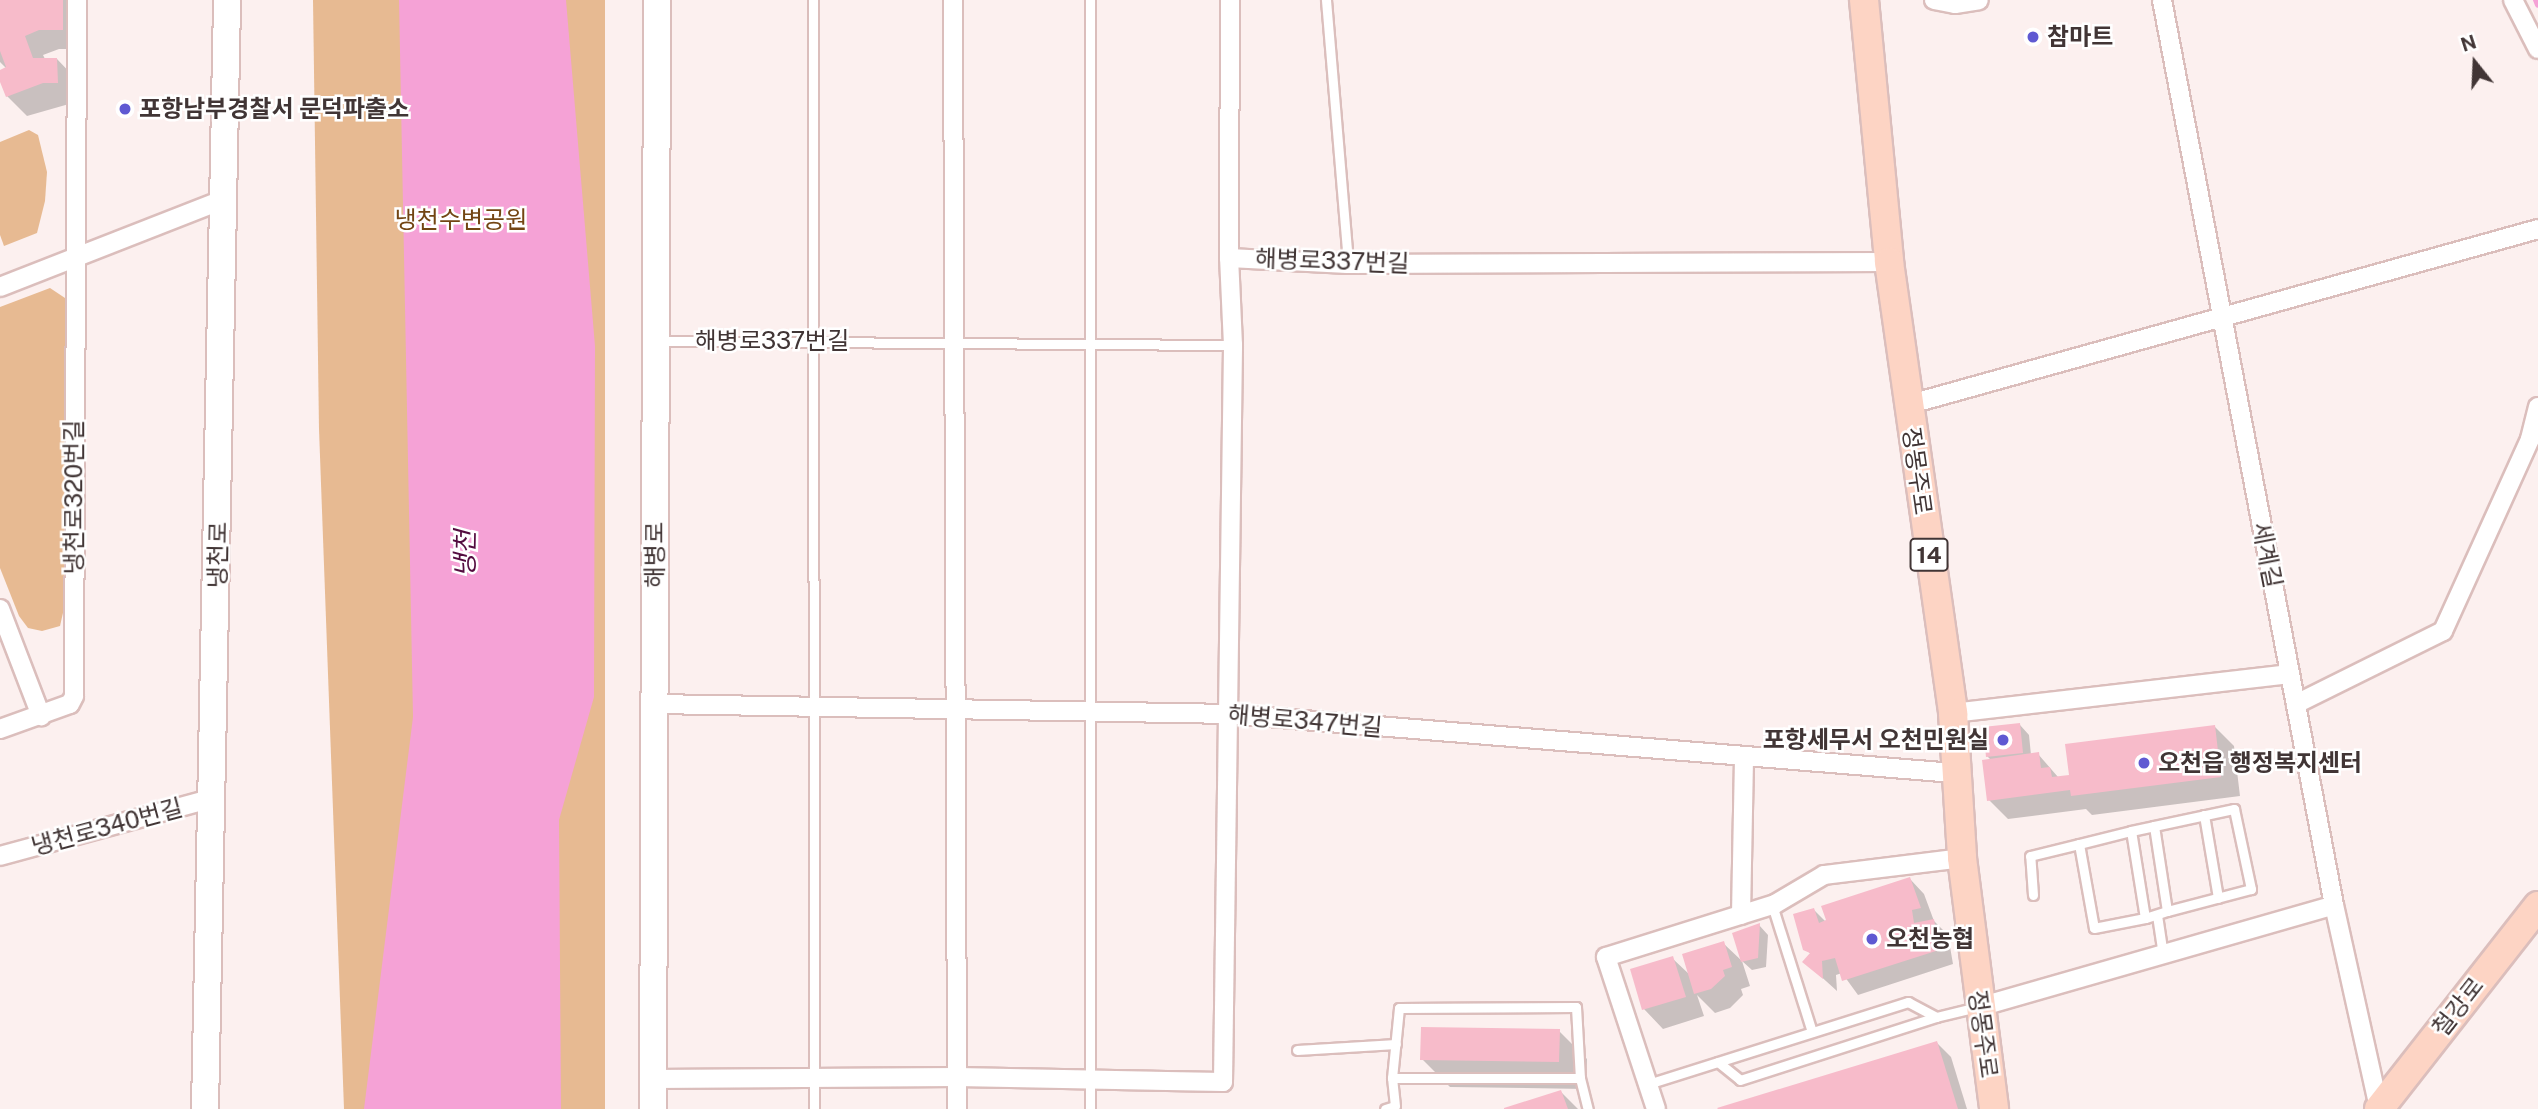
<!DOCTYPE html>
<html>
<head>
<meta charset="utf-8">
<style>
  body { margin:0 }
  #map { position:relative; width:2538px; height:1109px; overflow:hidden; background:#fcf0ef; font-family:"Public Sans","Noto Sans KR",sans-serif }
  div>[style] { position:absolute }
  .green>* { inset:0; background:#e7ba92 }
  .water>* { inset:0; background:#f5a2d6 }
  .shadow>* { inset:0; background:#0003 }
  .stream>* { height:6px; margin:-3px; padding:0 3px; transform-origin:3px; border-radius:3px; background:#f5a2d6 }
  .building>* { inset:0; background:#f7bbca }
  .roads { filter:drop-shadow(2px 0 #dbbebc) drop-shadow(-2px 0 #dbbebc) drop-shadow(0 2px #dbbebc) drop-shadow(0 -2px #dbbebc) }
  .service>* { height:9px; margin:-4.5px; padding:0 4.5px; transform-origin:4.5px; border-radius:4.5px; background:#fff }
  .minor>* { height:18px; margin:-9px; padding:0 9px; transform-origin:9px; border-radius:9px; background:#fff }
  .secondary>* { height:26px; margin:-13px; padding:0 13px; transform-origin:13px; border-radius:13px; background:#fff }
  .primary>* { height:28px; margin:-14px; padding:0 14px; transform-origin:14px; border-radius:14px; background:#fdd4c4 }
  .dots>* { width:19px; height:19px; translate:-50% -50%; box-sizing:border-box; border:4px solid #fff; border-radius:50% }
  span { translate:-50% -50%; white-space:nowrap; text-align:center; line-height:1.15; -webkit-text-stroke:5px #fff; paint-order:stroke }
  .shield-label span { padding:2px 5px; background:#fff; border:2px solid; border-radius:5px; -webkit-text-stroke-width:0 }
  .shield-label { font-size:23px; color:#413535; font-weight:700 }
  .poi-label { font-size:24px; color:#413535; font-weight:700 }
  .left { translate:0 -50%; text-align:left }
  .right { translate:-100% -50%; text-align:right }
  .park-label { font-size:24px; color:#734513 }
  .street-label { font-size:24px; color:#413535 }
  .water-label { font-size:26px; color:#540c40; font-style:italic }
  .north { position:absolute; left:2440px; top:28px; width:70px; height:70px; -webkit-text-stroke:5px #fff; paint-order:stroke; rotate:342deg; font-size:19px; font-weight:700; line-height:28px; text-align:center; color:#413535 }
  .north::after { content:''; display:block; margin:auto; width:24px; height:32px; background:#413535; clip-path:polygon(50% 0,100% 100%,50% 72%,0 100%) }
</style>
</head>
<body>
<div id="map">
  <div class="green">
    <div style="clip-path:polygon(313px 0,605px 0,605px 1109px,344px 1109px,319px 429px)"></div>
    <div style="clip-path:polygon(29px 130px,38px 135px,47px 172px,45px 201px,37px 233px,4px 246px,0 235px,0 142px)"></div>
    <div style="clip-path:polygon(50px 288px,65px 298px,65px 604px,60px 626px,42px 631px,28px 628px,19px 616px,0 568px,0 307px)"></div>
  </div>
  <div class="water">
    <div style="clip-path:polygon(399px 0,566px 0,595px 346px,594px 697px,559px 820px,561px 1109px,364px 1109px,413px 717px)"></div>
  </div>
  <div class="shadow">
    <div style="clip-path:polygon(0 0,67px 0,82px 15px,82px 49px,59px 49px,43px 55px,45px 59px,57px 59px,76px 79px,76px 102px,27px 116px,7px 96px,0 77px,7px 69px,0 62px)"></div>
    <div style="clip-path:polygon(2020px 725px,2029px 735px,2031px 755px,2038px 754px,2058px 777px,2071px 776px,2214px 726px,2234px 746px,2240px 796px,2092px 815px,2086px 809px,2008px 819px,1989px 800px,1991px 760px,1987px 756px)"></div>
    <div style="clip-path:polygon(1910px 879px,1924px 894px,1934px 921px,1948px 935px,1953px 964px,1858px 995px,1842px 973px,1836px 975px,1837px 991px,1805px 962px,1811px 954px,1805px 949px,1814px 910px,1830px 926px)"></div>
    <div style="clip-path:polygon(1759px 925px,1768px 935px,1766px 967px,1752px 970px,1742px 961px,1750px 986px,1741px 989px,1743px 995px,1730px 1008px,1715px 1013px,1697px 995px,1704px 1016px,1663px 1029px,1644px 1009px,1672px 958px,1690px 975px,1723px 943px,1743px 962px,1734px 934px)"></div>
    <div style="clip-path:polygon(1559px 1031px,1587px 1059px,1586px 1089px,1450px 1087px,1422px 1059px)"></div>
    <div style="clip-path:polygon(1937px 1043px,1951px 1057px,1967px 1109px,1721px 1109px)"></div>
    <div style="clip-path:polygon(1561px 1092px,1578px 1109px,1508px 1109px)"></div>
  </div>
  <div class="stream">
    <div style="left:2536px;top:0;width:5px;rotate:68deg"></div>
  </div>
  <div class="building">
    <div style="clip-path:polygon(0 0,63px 0,63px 30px,39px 30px,25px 36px,33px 58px,57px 58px,58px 83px,43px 83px,6px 97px,0 82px,0 70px,6px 67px,0 51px)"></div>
    <div style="clip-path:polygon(2020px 723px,2023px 753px,1986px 757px,1983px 727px)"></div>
    <div style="clip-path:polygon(2215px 725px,2221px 777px,2071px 796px,2070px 790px,1987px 801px,1982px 760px,2039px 752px,2041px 768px,2050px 767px,2052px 777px,2069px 775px,2065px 744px)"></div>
    <div style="clip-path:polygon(1910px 877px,1921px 908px,1912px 910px,1914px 923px,1934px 919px,1939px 950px,1842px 981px,1835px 958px,1822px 961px,1823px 979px,1802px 962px,1810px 953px,1803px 950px,1793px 914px,1814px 908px,1819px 923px,1826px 920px,1821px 906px)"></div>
    <div style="clip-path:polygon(1760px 923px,1758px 958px,1741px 962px,1732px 933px)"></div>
    <div style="clip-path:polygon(1724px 941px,1732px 967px,1723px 970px,1725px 976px,1711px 989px,1694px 994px,1682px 954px)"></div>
    <div style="clip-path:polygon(1673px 956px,1686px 997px,1642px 1010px,1630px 969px)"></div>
    <div style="clip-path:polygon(1421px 1027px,1560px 1029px,1559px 1062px,1420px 1060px)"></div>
    <div style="clip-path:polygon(1937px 1041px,1958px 1109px,1718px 1109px,1717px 1108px)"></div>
    <div style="clip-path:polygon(1561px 1090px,1568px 1109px,1504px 1109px,1504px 1108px)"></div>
  </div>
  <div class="roads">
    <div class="service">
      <div style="left:813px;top:0;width:1109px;rotate:89.95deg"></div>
      <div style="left:1090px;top:0;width:1109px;rotate:90deg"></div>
      <div style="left:1326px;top:0;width:265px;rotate:85.2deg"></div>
      <div style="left:657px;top:341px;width:576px;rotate:0.4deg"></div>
      <div style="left:2204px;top:815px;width:84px;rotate:80.4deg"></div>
      <div style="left:2154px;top:826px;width:82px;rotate:-12deg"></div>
      <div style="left:2234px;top:809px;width:82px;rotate:78deg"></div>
      <div style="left:2251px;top:889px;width:87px;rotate:165.3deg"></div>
      <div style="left:2154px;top:826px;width:86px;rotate:81.3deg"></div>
      <div style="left:2167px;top:911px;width:23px;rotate:162deg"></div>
      <div style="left:2145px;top:918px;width:88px;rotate:-99.1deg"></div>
      <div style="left:2131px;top:831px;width:24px;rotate:-12deg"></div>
      <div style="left:2131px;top:831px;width:54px;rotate:166deg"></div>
      <div style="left:2079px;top:844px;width:85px;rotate:79.9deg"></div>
      <div style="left:2094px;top:928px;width:52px;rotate:-11.1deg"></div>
      <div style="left:2033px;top:895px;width:39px;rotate:-94deg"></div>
      <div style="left:2030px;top:856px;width:50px;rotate:-13.8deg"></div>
      <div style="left:1772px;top:905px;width:133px;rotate:72.5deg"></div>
      <div style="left:2157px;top:915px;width:40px;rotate:81.5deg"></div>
      <div style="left:1297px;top:1050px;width:99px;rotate:-3.5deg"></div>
      <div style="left:1718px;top:1062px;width:28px;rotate:39deg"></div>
      <div style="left:1740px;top:1080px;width:206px;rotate:-17.8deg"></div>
      <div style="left:1580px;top:1078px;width:188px;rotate:180deg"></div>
      <div style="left:1392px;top:1078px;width:70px;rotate:-84.3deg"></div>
      <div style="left:1399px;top:1008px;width:177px;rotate:-0.3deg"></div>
      <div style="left:1576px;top:1007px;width:71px;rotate:86.8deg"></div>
      <div style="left:1580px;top:1078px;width:32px;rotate:76deg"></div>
      <div style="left:1648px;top:1084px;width:273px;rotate:-17.5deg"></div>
      <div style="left:1908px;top:1002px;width:32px;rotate:28deg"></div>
      <div style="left:1936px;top:1017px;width:42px;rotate:-13.7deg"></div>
      <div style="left:1385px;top:1109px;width:10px;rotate:-17deg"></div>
      <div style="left:1395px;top:1106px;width:28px;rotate:-96deg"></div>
    </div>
    <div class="minor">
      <div style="left:953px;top:0;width:1109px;rotate:89.79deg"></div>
      <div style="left:1934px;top:0;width:21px;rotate:11deg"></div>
      <div style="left:1955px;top:4px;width:24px;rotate:-9deg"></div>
      <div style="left:2162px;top:0;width:921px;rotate:79.24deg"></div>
      <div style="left:2334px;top:905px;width:208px;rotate:77.5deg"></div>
      <div style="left:2513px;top:0;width:55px;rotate:63deg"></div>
      <div style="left:1229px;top:258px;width:258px;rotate:-89.8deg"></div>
      <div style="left:0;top:287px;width:241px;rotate:-21.4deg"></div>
      <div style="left:1907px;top:405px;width:655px;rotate:-15.58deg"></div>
      <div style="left:0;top:609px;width:115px;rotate:69deg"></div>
      <div style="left:654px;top:704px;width:576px;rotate:0.99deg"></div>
      <div style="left:1230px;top:714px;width:726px;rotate:4.66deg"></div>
      <div style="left:2296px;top:704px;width:164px;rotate:-26.4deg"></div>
      <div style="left:2443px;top:631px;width:211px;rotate:-65.6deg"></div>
      <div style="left:2530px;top:439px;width:33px;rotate:-76deg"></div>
      <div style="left:1953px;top:713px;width:339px;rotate:-6.6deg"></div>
      <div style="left:0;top:729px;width:74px;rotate:-19.7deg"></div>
      <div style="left:70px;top:704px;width:9px;rotate:-63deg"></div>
      <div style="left:74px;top:696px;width:696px;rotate:-89.75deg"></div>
      <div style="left:0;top:856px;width:222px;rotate:-15.2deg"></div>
      <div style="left:1741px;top:915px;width:156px;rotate:-88.9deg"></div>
      <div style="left:1979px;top:1007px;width:369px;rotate:-16deg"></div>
      <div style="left:653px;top:1079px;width:304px;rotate:-0.4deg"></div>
      <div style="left:957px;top:1077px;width:266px;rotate:1.1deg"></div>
      <div style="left:1223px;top:1082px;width:737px;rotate:-89.22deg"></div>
      <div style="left:1233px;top:345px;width:87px;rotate:-92.6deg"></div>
      <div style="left:1229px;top:258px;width:119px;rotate:2.9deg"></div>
      <div style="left:1348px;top:264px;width:541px;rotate:-0.21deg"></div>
      <div style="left:1656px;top:1109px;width:160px;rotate:-108.2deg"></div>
      <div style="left:1606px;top:957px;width:177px;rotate:-17.4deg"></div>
      <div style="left:1775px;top:904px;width:57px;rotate:-30.6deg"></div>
      <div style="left:1824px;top:875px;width:139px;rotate:-7deg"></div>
    </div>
    <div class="secondary">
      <div style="left:205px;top:1109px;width:1109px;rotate:-88.86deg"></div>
      <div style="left:653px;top:1109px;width:1109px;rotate:-89.79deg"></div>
    </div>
    <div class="primary">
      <div style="left:1864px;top:0;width:263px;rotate:84.5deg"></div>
      <div style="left:1889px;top:262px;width:456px;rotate:81.9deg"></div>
      <div style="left:1953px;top:713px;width:145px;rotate:86.4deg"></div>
      <div style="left:1962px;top:858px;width:253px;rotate:82.7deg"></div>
      <div style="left:2379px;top:1109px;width:258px;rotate:-51.9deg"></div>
    </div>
  </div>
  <div class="dots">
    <div style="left:2033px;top:37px;background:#5f59d2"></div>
    <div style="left:125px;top:109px;background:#5f59d2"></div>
    <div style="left:2003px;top:740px;background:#5f59d2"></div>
    <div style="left:2144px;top:763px;background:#5f59d2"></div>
    <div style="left:1872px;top:939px;background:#5f59d2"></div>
  </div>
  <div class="shield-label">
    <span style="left:1929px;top:555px">14</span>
  </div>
  <div class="poi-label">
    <span class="left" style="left:2047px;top:37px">참마트</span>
    <span class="left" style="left:139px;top:109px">포항남부경찰서 문덕파출소</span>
    <span class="right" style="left:1989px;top:740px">포항세무서 오천민원실</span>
    <span class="left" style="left:2158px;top:763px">오천읍 행정복지센터</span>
    <span class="left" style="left:1886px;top:939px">오천농협</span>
  </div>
  <div class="park-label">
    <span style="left:461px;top:220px">냉천수변공원</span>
  </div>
  <div class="street-label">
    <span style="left:1332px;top:261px;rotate:2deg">해병로337번길</span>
    <span style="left:772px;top:341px">해병로337번길</span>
    <span style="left:1917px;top:471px;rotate:82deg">정몽주로</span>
    <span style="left:74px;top:497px;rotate:-90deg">냉천로320번길</span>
    <span style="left:218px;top:555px;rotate:-89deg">냉천로</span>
    <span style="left:655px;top:555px;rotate:-90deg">해병로</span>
    <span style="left:2267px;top:555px;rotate:79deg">세계길</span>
    <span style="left:1305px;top:721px;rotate:5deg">해병로347번길</span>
    <span style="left:107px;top:827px;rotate:-15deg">냉천로340번길</span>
    <span style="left:2458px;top:1007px;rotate:-52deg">철강로</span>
    <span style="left:1983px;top:1034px;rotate:82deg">정몽주로</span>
  </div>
  <div class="water-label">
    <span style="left:465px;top:554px;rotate:-89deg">냉천</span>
  </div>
  <div class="north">N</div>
</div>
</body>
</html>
